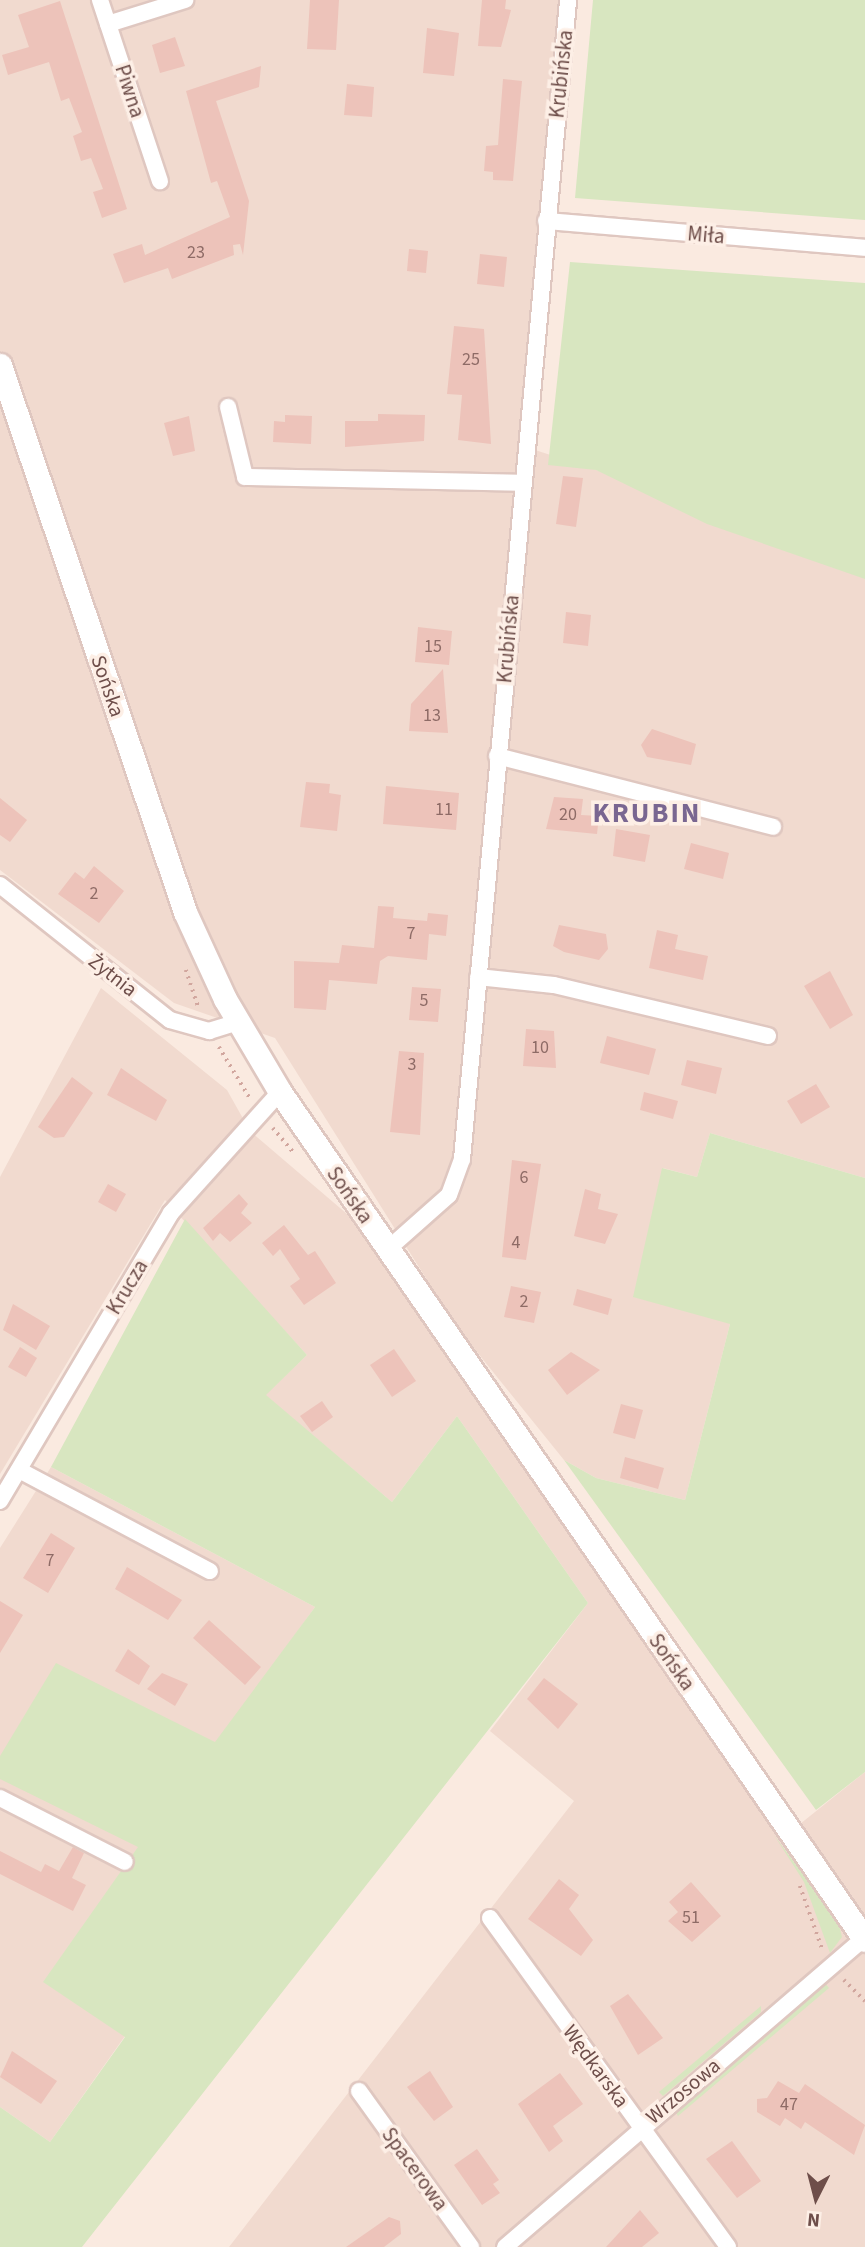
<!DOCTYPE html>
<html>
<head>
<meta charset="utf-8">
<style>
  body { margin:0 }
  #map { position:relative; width:865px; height:2247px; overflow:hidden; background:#faeae0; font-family:"Source Sans 3",sans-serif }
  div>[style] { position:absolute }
  .residential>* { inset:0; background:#f1dacf }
  .green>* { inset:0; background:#d8e6c0 }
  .building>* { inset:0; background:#edc3ba }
  .path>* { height:3.5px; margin-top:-1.75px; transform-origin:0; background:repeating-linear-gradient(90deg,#d1a69e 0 2px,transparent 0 7px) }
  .roads { filter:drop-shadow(2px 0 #dfc7c0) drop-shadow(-2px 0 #dfc7c0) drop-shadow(0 2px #dfc7c0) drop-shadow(0 -2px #dfc7c0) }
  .street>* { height:16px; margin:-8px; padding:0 8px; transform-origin:8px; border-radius:8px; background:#fff }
  .secondary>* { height:23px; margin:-11.5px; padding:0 11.5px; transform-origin:11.5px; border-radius:11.5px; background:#fff }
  span { translate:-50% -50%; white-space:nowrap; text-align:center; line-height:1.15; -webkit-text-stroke:7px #fdefe6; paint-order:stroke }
  .number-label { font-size:18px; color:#8e6b66 }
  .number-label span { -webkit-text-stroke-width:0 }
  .street-label { font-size:21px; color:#6e4e4a }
  .district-label { font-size:28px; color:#796691; font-weight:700; letter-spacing:2px }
  .north { position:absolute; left:781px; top:2163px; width:70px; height:70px; -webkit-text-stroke:5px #fdefe6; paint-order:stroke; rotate:186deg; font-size:19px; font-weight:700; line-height:28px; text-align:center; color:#6e4e4a }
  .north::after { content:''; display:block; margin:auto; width:24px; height:32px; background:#6e4e4a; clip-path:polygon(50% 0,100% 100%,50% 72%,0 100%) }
</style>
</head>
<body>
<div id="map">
  <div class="residential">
    <div style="clip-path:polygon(0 0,568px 0,526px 447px,865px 558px,865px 1178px,710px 1133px,697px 1177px,663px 1168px,730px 1324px,685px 1500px,596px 1478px,564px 1460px,456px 1326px,275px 1038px,174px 1003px,0 870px)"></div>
    <div style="clip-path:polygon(101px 988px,227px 1090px,250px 1131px,388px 1249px,790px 1832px,865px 1772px,865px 2247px,229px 2247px,574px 1801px,490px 1731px,588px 1603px,457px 1416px,392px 1502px,265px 1395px,307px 1355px,165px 1200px,0 1474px,0 1177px)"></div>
    <div style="clip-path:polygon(51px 1467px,315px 1607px,44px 1982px,125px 2036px,50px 2142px,0 2107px,0 1548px)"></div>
  </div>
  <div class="green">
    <div style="clip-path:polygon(593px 0,865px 0,865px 220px,575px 198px)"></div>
    <div style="clip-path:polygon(570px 262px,865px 283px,865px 579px,707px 524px,596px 470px,548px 465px)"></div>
    <div style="clip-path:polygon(710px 1133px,865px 1178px,865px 1772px,816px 1810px,564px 1460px,596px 1478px,685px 1500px,730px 1324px,633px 1297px,662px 1168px,697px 1177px)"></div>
    <div style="clip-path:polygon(185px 1219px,307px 1355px,266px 1395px,392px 1502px,457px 1416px,588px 1603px,82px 2247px,0 2247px,0 2107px,50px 2142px,125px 2037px,43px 1982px,138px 1847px,0 1779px,0 1756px,56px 1663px,215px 1742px,315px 1607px,51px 1467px)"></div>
    <div style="clip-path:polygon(774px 1835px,838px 1921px,842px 1937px,830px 1953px,804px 1882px)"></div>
    <div style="clip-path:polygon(825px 1983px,829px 1988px,678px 2116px,675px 2111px)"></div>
    <div style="clip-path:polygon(761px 2006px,761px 2012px,663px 2096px,659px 2092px)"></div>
  </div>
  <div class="building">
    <div style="clip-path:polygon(310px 0,339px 0,336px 50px,307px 49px)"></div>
    <div style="clip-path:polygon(482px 0,506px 0,505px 9px,511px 10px,501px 47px,478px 46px)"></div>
    <div style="clip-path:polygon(60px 1px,127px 209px,102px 218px,93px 192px,103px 189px,91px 158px,81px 161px,73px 136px,82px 132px,69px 98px,61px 101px,49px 62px,8px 75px,2px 55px,29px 47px,18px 15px)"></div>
    <div style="clip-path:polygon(427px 28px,459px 33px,454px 76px,423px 73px)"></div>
    <div style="clip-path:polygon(175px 37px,185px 66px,160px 73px,152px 45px)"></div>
    <div style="clip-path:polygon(261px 66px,259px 87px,216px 101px,249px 201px,243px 255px,240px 244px,233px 245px,234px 255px,172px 279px,168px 268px,124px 283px,113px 254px,142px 244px,145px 255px,230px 217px,217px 181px,211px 183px,186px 91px)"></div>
    <div style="clip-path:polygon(503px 79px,522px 81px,513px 181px,493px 180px,493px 172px,484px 171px,486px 146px,498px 145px)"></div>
    <div style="clip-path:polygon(347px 84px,374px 87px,372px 117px,344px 115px)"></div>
    <div style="clip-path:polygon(409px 249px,428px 251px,426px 273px,407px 271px)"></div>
    <div style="clip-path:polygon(480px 254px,507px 257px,504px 287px,477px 284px)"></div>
    <div style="clip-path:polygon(454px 326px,484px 329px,491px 444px,458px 440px,462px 395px,447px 394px)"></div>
    <div style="clip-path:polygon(378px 414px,425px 415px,424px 441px,345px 447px,345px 421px,378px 421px)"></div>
    <div style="clip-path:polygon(285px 415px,312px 416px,311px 444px,273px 442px,274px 421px,285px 422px)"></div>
    <div style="clip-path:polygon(189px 416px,195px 451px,173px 456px,164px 423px)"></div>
    <div style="clip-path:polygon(563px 476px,583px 478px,576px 527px,556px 524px)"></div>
    <div style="clip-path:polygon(566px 612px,591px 615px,588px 646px,563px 643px)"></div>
    <div style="clip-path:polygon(418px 627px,452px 631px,449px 665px,415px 662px)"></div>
    <div style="clip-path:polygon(443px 669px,448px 733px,409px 731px,411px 704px)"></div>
    <div style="clip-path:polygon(652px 729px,696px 744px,691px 765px,647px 757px,641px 745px)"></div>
    <div style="clip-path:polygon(306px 782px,330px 784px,329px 793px,341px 795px,337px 831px,300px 827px)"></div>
    <div style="clip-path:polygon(386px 786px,459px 793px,456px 830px,383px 824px)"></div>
    <div style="clip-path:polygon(554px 797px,583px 799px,581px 815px,599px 816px,597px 834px,546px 829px)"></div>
    <div style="clip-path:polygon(0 798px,27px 820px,10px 842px,0 835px)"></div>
    <div style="clip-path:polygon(616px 829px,650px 835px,645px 862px,613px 856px)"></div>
    <div style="clip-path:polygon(691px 843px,729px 853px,723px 879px,684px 869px)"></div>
    <div style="clip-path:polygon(94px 866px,124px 891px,99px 923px,58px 894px,75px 872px,84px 879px)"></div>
    <div style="clip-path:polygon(378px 906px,394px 907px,393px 918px,427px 921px,428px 913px,448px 915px,446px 936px,429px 934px,427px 960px,388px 956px,380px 961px,377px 984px,329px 980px,326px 1010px,294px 1008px,294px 961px,339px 963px,342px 945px,374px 948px)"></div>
    <div style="clip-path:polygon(559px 925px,606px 934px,608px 949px,599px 960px,564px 952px,553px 946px)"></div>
    <div style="clip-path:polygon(657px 930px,678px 935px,675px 949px,708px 956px,703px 980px,649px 968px)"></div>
    <div style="clip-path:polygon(830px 971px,853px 1015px,830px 1029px,804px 986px)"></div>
    <div style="clip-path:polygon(412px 987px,441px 989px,438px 1022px,409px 1020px)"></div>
    <div style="clip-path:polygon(526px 1029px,554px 1031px,556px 1068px,523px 1066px)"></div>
    <div style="clip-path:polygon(607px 1036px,656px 1049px,649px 1075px,600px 1063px)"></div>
    <div style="clip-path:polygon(399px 1051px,424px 1053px,420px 1135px,390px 1132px)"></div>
    <div style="clip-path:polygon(687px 1060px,722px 1068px,716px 1094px,681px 1085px)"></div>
    <div style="clip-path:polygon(121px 1068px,167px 1100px,156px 1121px,107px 1095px)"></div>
    <div style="clip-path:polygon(72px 1077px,93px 1093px,64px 1137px,54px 1138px,38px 1127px)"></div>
    <div style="clip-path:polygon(816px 1084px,830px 1107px,801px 1124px,787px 1101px)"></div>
    <div style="clip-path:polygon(644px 1092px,678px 1101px,673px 1119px,640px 1110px)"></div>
    <div style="clip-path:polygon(512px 1160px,541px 1164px,526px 1260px,502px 1257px)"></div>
    <div style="clip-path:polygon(108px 1184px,126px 1194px,116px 1212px,98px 1202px)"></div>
    <div style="clip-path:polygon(585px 1189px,601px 1194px,598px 1209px,618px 1214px,605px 1244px,574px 1236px)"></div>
    <div style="clip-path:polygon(239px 1194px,248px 1204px,241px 1213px,252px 1223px,230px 1242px,220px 1233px,213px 1241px,203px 1228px)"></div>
    <div style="clip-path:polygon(284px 1225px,308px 1255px,315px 1251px,336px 1283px,304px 1305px,290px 1286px,300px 1279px,280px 1249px,273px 1256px,262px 1243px)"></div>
    <div style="clip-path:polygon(511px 1286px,541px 1292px,534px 1323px,504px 1317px)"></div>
    <div style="clip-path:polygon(577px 1289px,612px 1299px,608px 1315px,573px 1305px)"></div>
    <div style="clip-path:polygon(13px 1304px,50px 1326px,36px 1350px,3px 1330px)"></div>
    <div style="clip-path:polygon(20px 1347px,37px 1358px,26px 1377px,8px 1367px)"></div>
    <div style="clip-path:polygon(394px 1349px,416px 1381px,392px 1397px,370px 1365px)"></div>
    <div style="clip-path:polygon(571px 1352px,600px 1370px,567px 1395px,548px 1370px)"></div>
    <div style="clip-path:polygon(322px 1401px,333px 1417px,312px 1432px,300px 1416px)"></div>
    <div style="clip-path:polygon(621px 1404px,643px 1410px,635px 1439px,613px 1433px)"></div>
    <div style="clip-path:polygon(625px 1457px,664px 1468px,658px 1489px,620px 1478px)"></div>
    <div style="clip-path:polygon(51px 1533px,75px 1548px,48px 1593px,23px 1578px)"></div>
    <div style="clip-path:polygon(127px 1567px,182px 1600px,168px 1620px,115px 1589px)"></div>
    <div style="clip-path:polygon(0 1601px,23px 1615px,0 1653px)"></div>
    <div style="clip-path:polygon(209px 1620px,261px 1667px,245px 1685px,193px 1638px)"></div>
    <div style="clip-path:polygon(128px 1649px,150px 1666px,139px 1685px,115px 1671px)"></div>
    <div style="clip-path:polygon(162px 1673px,188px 1684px,175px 1706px,147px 1689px)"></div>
    <div style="clip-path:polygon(544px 1678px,578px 1704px,558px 1729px,527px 1699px)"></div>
    <div style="clip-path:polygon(73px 1847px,84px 1853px,72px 1878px,86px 1885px,73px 1911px,0 1874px,0 1851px,41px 1872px,45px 1864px,59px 1871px)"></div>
    <div style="clip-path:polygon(559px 1879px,579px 1895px,569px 1909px,593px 1940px,581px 1956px,528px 1919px)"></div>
    <div style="clip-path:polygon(691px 1882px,721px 1916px,692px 1942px,668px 1921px,678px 1912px,669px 1902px)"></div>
    <div style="clip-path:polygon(628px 1994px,663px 2038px,638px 2055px,610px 2006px)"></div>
    <div style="clip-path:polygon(12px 2051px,57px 2081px,41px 2104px,0 2077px)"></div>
    <div style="clip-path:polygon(430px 2071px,453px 2107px,434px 2121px,407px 2087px)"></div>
    <div style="clip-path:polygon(560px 2073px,583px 2104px,553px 2126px,563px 2141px,549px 2152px,518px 2104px)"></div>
    <div style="clip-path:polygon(778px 2081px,799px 2093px,805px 2084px,865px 2125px,854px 2155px,805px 2122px,801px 2129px,785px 2118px,780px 2126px,757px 2112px,757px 2099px,767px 2098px)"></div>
    <div style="clip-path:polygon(732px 2141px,761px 2181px,737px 2198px,706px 2159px)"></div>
    <div style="clip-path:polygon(477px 2149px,499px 2180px,493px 2184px,500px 2193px,482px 2205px,454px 2165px)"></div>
    <div style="clip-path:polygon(640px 2210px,659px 2233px,642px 2247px,606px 2247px)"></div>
    <div style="clip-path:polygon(389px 2217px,400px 2221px,401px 2234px,384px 2247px,346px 2247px)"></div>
  </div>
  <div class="path">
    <div style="left:186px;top:970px;width:41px;rotate:71.6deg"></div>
    <div style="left:219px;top:1047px;width:62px;rotate:58.9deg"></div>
    <div style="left:273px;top:1128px;width:31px;rotate:50deg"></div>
    <div style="left:800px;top:1886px;width:69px;rotate:70.5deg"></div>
    <div style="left:844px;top:1980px;width:30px;rotate:45deg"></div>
  </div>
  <div class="roads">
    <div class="street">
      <div style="left:100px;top:0;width:191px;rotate:71.7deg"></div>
      <div style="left:108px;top:24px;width:81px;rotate:-17.3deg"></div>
      <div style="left:546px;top:221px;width:320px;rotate:4.8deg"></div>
      <div style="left:228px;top:407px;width:72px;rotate:76.3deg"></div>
      <div style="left:245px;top:477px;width:278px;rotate:1.2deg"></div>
      <div style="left:497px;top:756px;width:285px;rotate:14.4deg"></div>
      <div style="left:0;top:885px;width:217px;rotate:38.5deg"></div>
      <div style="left:170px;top:1020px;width:41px;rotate:15.8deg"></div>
      <div style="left:209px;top:1031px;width:31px;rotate:-17deg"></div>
      <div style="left:478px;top:977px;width:76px;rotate:6deg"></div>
      <div style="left:554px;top:985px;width:220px;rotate:13.4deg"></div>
      <div style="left:388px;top:1249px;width:81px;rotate:-41.5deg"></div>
      <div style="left:449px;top:1195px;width:38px;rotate:-70deg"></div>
      <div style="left:462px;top:1159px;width:1164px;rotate:-84.77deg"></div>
      <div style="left:19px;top:1470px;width:216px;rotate:27.9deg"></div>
      <div style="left:0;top:1501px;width:335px;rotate:-59.3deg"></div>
      <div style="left:171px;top:1213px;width:163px;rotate:-48deg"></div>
      <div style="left:0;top:1798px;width:140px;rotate:27.1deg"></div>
      <div style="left:490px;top:1918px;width:406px;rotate:54.1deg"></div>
      <div style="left:359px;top:2091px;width:192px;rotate:54.3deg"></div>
      <div style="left:505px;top:2247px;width:474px;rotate:-40.7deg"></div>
    </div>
    <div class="secondary">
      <div style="left:0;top:365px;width:577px;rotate:71.31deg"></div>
      <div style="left:185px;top:912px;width:96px;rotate:65.3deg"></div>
      <div style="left:225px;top:999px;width:108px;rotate:59.4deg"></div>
      <div style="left:280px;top:1092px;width:1030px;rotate:55.4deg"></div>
    </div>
  </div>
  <div class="number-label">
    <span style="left:196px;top:253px">23</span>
    <span style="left:471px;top:360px">25</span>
    <span style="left:433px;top:647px">15</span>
    <span style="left:432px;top:716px">13</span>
    <span style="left:444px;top:810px">11</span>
    <span style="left:568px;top:815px">20</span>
    <span style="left:94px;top:894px">2</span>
    <span style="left:411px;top:934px">7</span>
    <span style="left:424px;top:1001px">5</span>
    <span style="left:540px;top:1048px">10</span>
    <span style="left:412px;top:1065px">3</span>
    <span style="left:524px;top:1178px">6</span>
    <span style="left:516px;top:1243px">4</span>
    <span style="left:524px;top:1302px">2</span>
    <span style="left:50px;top:1561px">7</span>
    <span style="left:691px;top:1918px">51</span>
    <span style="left:789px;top:2105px">47</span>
  </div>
  <div class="street-label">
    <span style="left:561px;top:74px;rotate:-84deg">Krubińska</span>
    <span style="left:130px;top:91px;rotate:72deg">Piwna</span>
    <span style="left:706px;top:235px;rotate:5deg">Miła</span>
    <span style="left:508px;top:639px;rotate:-85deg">Krubińska</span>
    <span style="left:108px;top:686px;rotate:71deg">Sońska</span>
    <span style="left:113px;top:975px;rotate:38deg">Żytnia</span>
    <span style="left:350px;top:1195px;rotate:55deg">Sońska</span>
    <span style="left:127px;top:1287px;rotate:-59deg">Krucza</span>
    <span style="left:672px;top:1662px;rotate:55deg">Sońska</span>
    <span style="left:596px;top:2066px;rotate:54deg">Wędkarska</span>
    <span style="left:683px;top:2091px;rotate:-40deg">Wrzosowa</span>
    <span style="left:415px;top:2169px;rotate:54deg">Spacerowa</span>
  </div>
  <div class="district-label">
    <span style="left:647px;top:813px">KRUBIN</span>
  </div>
  <div class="north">N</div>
</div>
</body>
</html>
